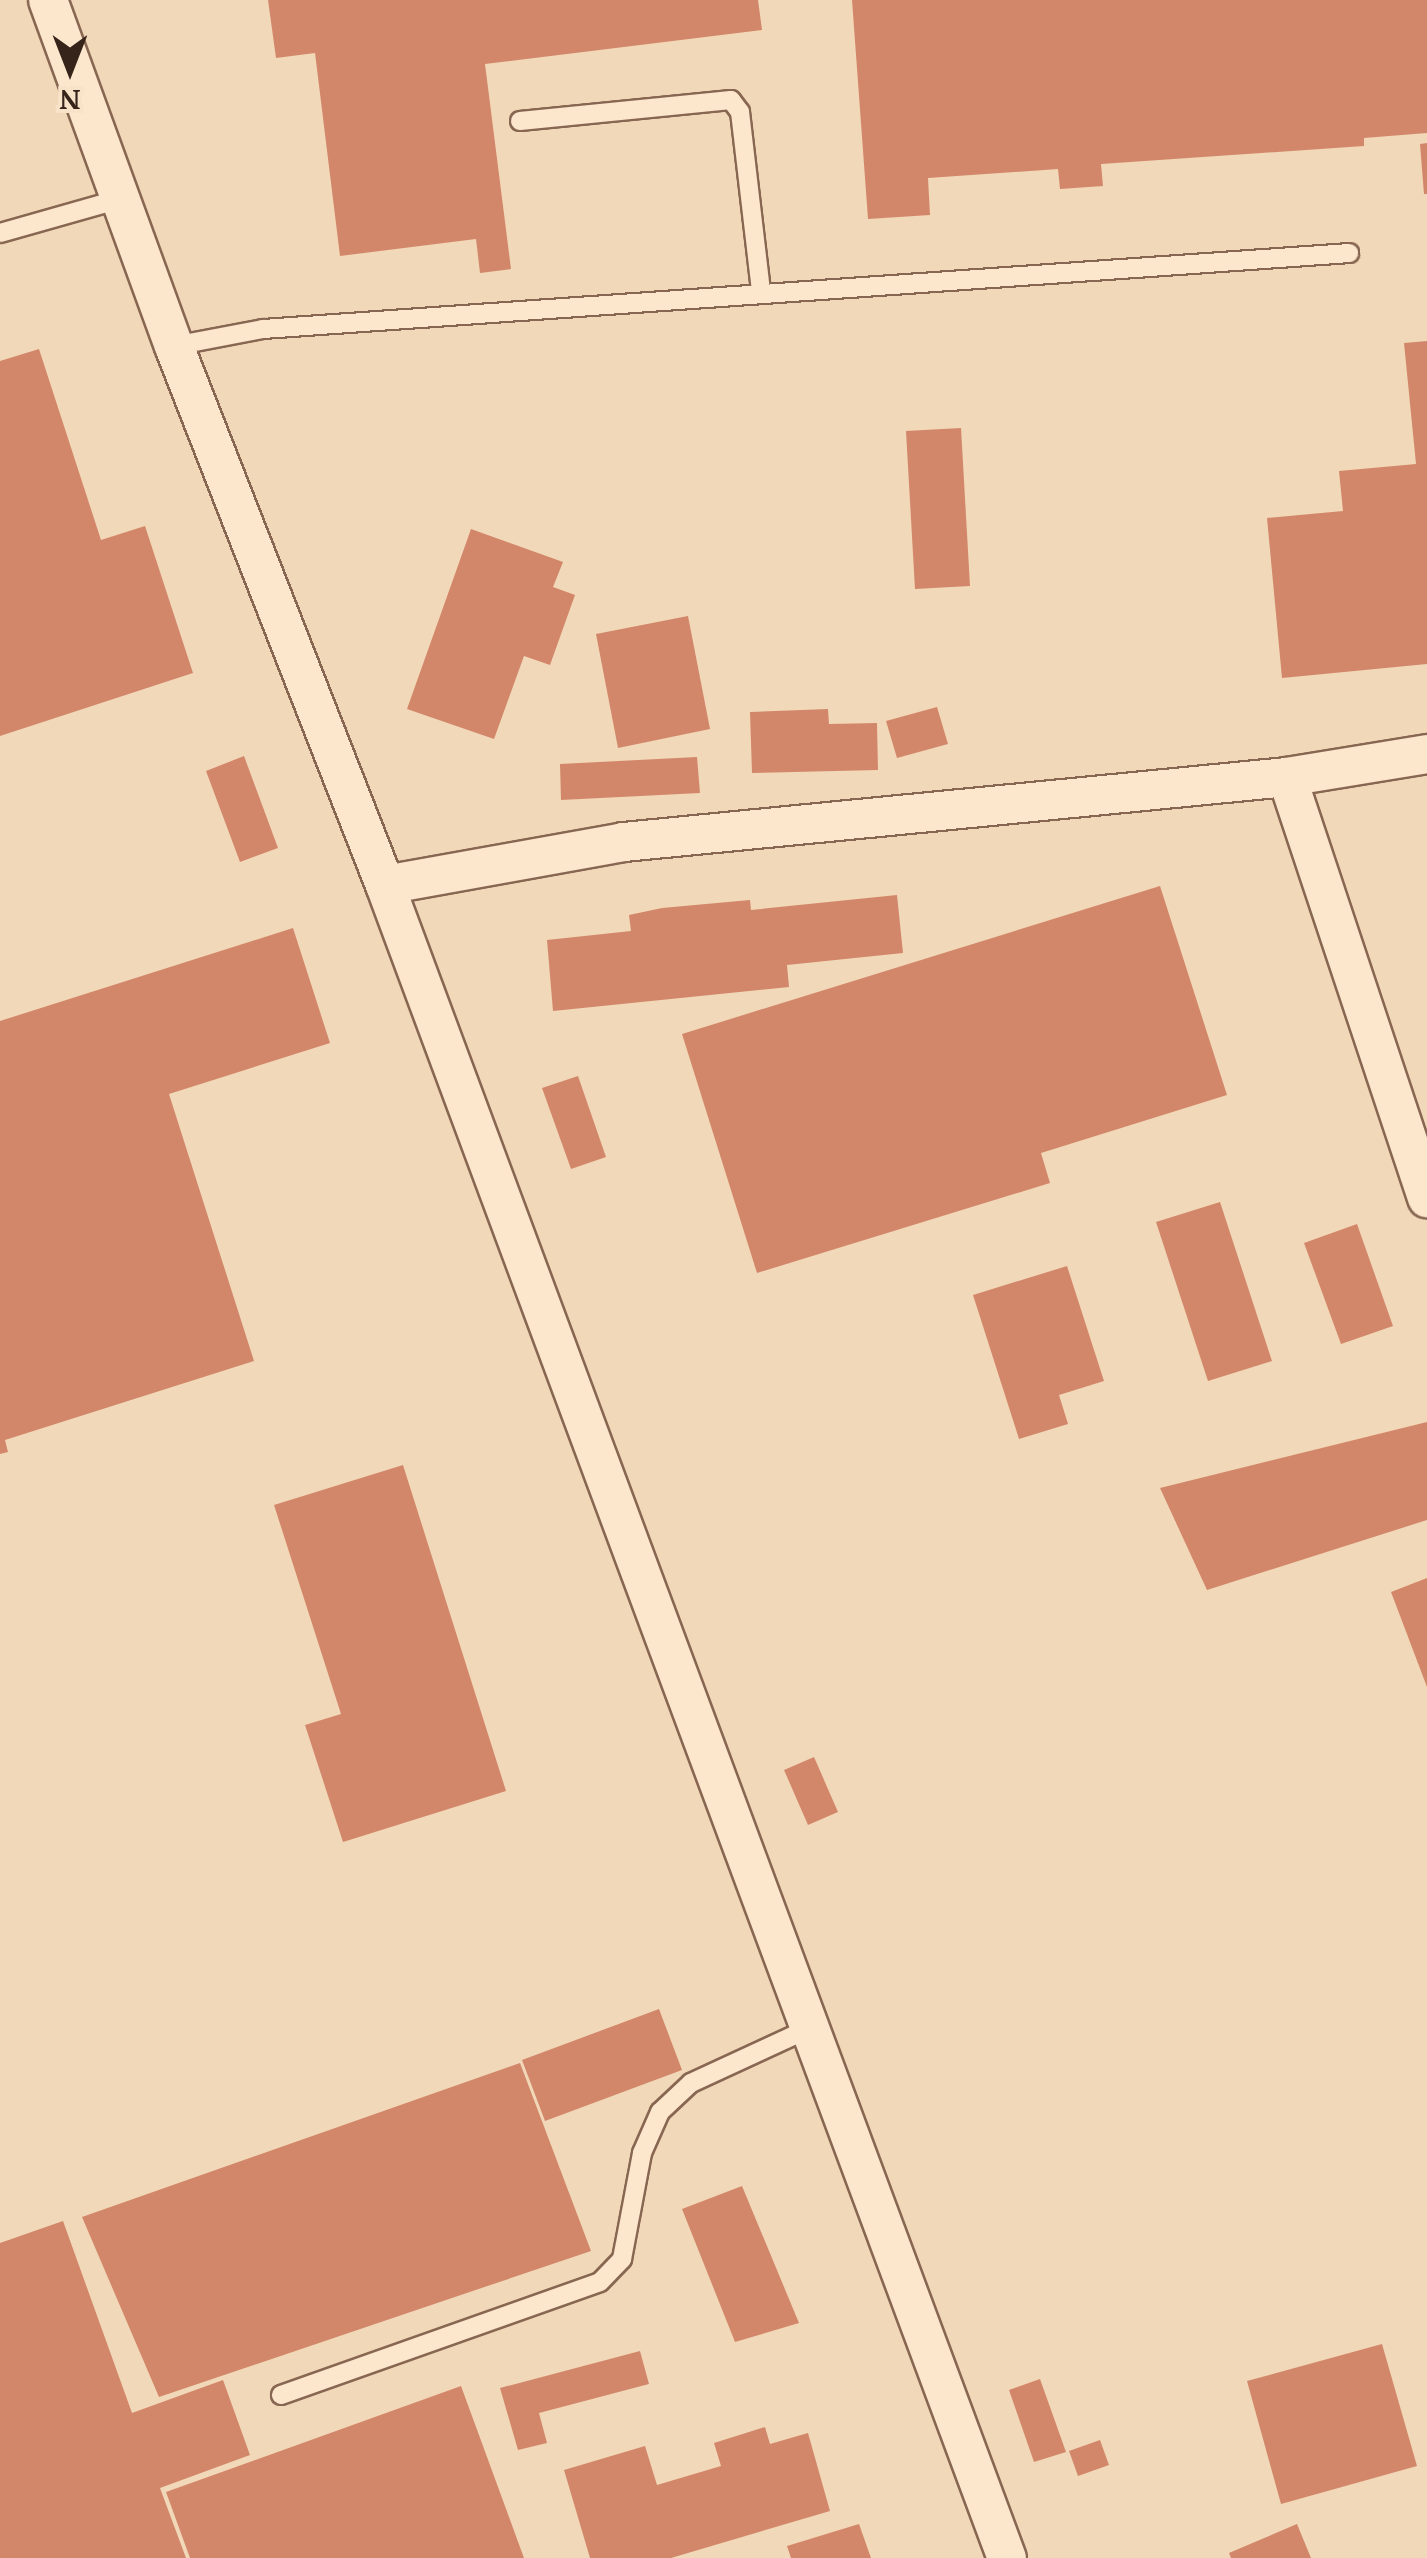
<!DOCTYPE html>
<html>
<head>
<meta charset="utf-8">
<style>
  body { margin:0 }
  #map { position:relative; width:1427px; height:2558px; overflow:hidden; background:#f1d8b8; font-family:"PT Serif",serif }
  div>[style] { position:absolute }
  .building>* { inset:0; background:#d3876a }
  .roads { filter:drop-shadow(2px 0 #886752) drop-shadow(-2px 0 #886752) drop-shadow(0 2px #886752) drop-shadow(0 -2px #886752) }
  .service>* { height:18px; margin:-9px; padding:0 9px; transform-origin:9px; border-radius:9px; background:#fce6cc }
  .minor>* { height:38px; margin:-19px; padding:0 19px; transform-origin:19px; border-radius:19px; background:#fce6cc }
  span { translate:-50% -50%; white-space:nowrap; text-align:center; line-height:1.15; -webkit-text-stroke:9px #f8e3c8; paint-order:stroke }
  .north { position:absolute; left:20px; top:20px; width:100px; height:100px; -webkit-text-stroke:8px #f8e3c8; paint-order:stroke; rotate:180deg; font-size:28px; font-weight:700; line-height:40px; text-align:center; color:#362319 }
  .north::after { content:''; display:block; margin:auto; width:35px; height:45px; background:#362319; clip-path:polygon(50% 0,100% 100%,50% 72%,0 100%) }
</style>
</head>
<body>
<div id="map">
  <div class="building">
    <div style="clip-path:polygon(268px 0,758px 0,762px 30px,485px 64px,511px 269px,480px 273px,476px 239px,340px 256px,315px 53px,276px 58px)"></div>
    <div style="clip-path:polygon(852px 0,1427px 0,1427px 133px,1364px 138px,1364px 146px,1101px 164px,1103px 186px,1060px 189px,1058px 169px,928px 178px,930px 215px,868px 219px)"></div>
    <div style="clip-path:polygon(1427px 143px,1427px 194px,1424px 194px,1420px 144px)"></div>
    <div style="clip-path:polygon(1427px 341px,1427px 664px,1282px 678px,1267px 518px,1343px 511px,1339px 471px,1416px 464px,1404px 343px)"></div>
    <div style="clip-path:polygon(39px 349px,101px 540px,145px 526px,193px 673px,0 736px,0 361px)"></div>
    <div style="clip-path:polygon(961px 428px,970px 586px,915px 589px,906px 431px)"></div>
    <div style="clip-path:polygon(471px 529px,563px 562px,553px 587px,575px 595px,550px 665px,524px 656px,494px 739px,407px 709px)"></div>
    <div style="clip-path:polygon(688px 616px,710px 729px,618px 748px,596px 634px)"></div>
    <div style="clip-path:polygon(937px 707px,948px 744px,897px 758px,886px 721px)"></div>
    <div style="clip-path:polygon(828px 709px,829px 724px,877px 723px,878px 770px,752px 773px,750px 712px)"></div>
    <div style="clip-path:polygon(244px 756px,278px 848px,240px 862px,206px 771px)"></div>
    <div style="clip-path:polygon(697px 757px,700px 793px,561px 800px,560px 764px)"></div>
    <div style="clip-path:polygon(1160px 886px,1227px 1095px,1041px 1153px,1050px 1183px,757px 1273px,682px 1034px)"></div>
    <div style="clip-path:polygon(897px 895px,903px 953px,787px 965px,789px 987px,553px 1011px,547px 940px,631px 931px,629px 915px,662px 908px,750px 900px,751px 910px)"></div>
    <div style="clip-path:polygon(293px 928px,330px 1043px,169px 1094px,254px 1361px,5px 1440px,8px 1452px,0 1454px,0 1021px)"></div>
    <div style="clip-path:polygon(578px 1076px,606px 1157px,571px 1169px,542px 1088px)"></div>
    <div style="clip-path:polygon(1220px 1202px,1272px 1361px,1208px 1381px,1156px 1222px)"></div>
    <div style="clip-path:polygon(1357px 1224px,1393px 1326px,1341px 1344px,1304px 1243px)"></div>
    <div style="clip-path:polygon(1067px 1266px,1104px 1381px,1059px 1395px,1068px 1424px,1019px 1439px,973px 1295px)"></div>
    <div style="clip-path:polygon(1427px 1422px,1427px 1520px,1207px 1590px,1160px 1488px)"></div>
    <div style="clip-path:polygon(403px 1465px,506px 1791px,343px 1842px,305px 1725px,341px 1714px,274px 1505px)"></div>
    <div style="clip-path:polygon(1427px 1578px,1427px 1687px,1391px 1592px)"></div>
    <div style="clip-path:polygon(814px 1757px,838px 1812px,808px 1825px,784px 1770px)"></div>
    <div style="clip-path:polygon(659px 2009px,682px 2070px,545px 2121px,522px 2060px)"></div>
    <div style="clip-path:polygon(520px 2063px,591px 2251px,159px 2397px,82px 2217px)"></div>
    <div style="clip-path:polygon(742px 2186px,799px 2323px,735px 2342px,682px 2209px)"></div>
    <div style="clip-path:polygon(63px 2221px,132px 2413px,223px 2380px,250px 2455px,160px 2488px,186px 2558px,0 2558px,0 2243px)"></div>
    <div style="clip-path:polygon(1382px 2344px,1417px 2466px,1281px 2504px,1247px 2381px)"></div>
    <div style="clip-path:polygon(640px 2351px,649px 2384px,539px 2413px,547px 2443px,518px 2450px,500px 2388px)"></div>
    <div style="clip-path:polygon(1040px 2379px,1066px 2452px,1034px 2462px,1009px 2390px)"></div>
    <div style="clip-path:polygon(461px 2386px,524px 2558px,190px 2558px,166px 2492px)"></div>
    <div style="clip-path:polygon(765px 2427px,770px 2444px,808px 2433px,830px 2511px,671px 2558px,590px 2558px,564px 2470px,645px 2446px,657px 2485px,721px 2466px,714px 2443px)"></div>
    <div style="clip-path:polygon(1100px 2440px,1109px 2465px,1078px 2476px,1069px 2451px)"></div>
    <div style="clip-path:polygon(859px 2524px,871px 2558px,791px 2558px,787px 2546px)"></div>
    <div style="clip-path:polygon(1297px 2524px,1311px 2558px,1231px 2558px,1229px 2553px)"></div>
  </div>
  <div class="roads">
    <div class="service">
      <div style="left:520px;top:121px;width:212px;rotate:-5.7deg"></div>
      <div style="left:731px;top:100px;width:15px;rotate:53deg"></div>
      <div style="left:740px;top:112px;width:180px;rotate:83.3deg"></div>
      <div style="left:0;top:233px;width:125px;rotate:-15.8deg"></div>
      <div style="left:174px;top:346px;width:91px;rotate:-10.8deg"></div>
      <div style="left:263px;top:329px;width:1089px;rotate:-4deg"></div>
      <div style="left:281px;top:2395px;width:338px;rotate:-19.5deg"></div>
      <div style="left:600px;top:2282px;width:32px;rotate:-46deg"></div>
      <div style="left:622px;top:2259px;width:108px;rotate:-79.3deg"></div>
      <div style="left:642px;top:2153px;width:45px;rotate:-66.3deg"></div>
      <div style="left:660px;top:2112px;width:42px;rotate:-43.1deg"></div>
      <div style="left:691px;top:2083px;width:131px;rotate:-24.8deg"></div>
    </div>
    <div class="minor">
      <div style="left:48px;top:0;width:368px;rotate:70deg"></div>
      <div style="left:174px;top:346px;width:579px;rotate:68.62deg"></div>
      <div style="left:385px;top:885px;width:1785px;rotate:69.61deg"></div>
      <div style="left:1287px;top:777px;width:444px;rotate:71.6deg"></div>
      <div style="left:385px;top:885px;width:243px;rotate:-10.2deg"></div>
      <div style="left:624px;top:842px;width:666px;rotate:-5.6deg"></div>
      <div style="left:1287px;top:777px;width:142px;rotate:-9.3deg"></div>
    </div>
  </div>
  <div class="north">N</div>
</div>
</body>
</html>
